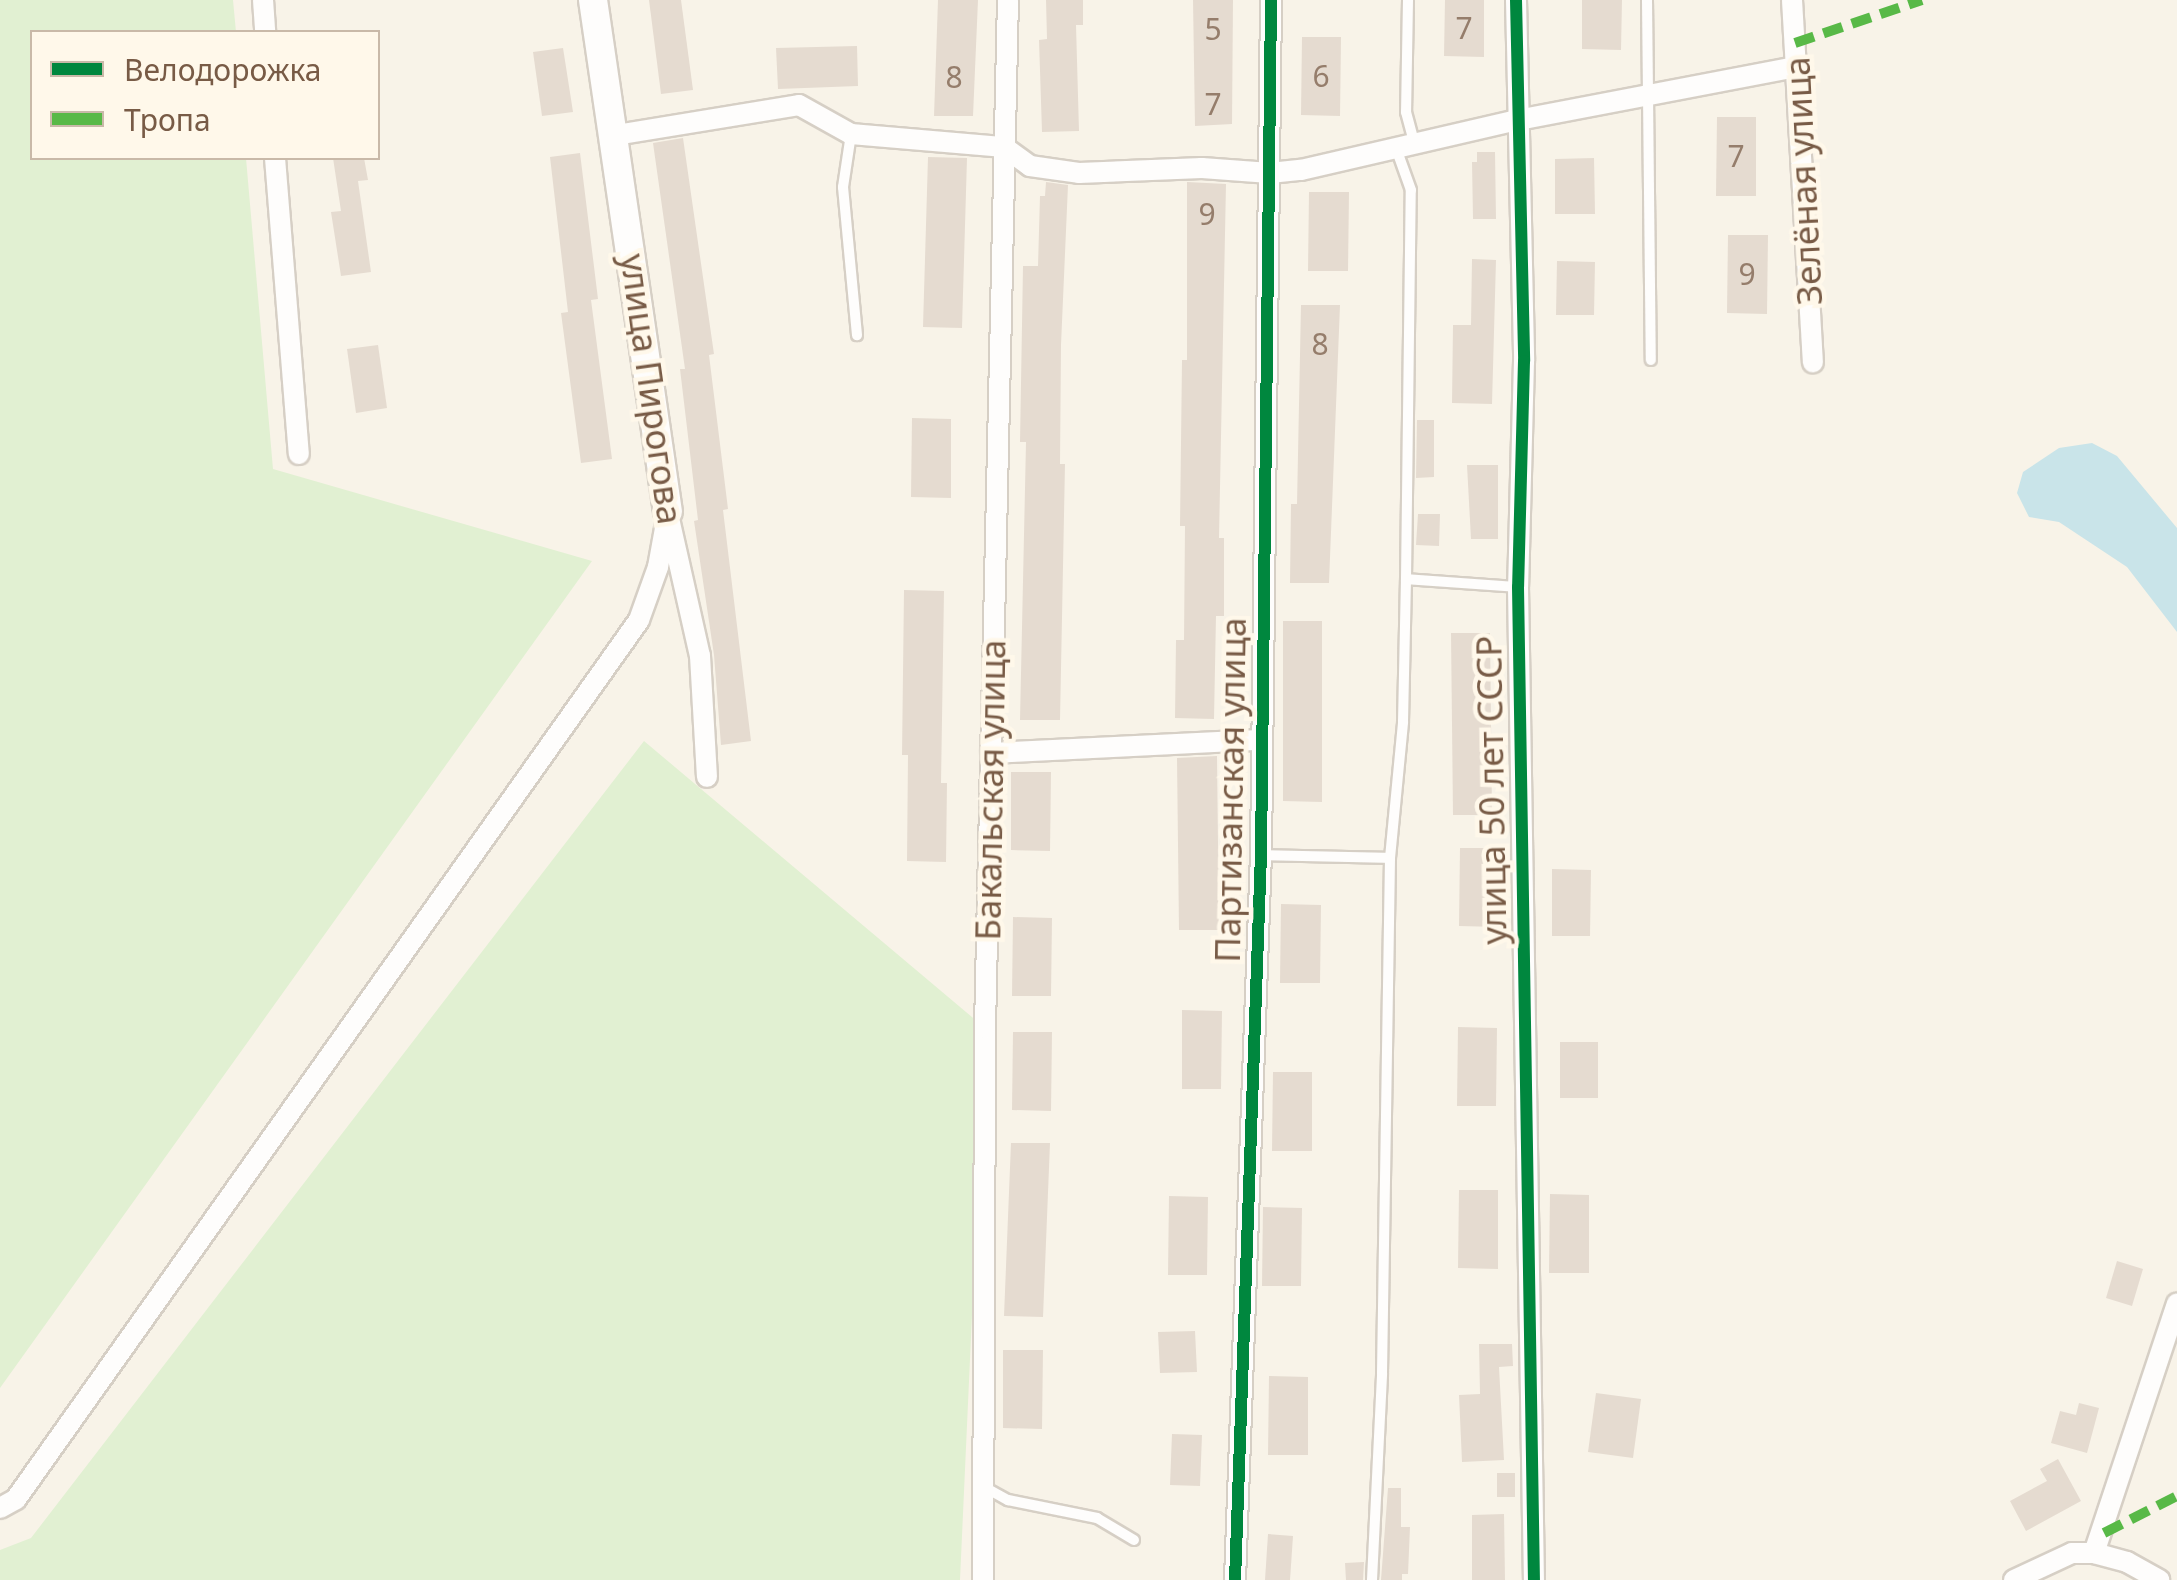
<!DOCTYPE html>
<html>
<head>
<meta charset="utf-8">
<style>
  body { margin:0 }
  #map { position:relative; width:2177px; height:1580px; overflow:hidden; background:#f8f3e8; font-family:"Noto Sans",sans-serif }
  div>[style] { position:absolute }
  .green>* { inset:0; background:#e1f0d2 }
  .water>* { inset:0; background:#c9e4e9 }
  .building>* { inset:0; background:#e5dbd0 }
  .roads { filter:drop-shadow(2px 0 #d6cfc5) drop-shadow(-2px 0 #d6cfc5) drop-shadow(0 2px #d6cfc5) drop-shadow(0 -2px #d6cfc5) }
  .lane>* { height:10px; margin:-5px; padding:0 5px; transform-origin:5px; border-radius:5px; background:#fefdfc }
  .street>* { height:20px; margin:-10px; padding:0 10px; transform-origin:10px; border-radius:10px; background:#fefdfc }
  .secondary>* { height:28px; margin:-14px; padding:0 14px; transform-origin:14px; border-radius:14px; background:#fefdfc }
  .quiet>* { height:10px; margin-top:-5px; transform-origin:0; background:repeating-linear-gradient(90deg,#58b947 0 20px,transparent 0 30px) }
  .cycleway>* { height:12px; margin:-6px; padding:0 6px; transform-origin:6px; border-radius:6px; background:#00873e }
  span { translate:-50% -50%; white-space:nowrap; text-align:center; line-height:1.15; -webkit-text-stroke:9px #fff8ea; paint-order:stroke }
  .number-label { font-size:30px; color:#957d6b }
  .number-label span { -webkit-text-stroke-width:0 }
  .street-label { font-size:35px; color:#785b46 }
  .legend { position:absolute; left:30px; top:30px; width:350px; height:130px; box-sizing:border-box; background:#fff8ea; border:2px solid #c9b9a8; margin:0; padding:12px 18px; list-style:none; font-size:30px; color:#785b46 }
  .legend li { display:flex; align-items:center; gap:20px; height:50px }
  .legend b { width:50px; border:2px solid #c9b9a8 }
</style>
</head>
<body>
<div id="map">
  <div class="green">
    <div style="clip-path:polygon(0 0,233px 0,236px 32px,32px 32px,32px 158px,246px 158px,273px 469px,592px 561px,0 1388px)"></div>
    <div style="clip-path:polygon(644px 741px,985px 1028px,960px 1580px,0 1580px,0 1550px,31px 1538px)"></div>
  </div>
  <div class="water">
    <div style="clip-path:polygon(2092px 443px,2117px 456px,2177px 528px,2177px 632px,2127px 567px,2059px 522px,2029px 517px,2017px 493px,2023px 472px,2059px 448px)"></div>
  </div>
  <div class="building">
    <div style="clip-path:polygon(649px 0,681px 0,693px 90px,661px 94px)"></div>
    <div style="clip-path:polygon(938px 0,978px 0,973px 116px,934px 116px)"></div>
    <div style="clip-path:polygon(1046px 0,1083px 0,1083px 25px,1076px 25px,1079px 131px,1042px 132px,1039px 40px,1047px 39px)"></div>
    <div style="clip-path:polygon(1193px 0,1233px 0,1232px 124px,1195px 126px)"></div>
    <div style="clip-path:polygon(1445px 0,1484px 0,1484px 57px,1444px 56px)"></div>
    <div style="clip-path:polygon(1582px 0,1622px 0,1621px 50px,1582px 49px)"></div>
    <div style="clip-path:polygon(1302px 37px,1341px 37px,1340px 116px,1301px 115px)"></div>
    <div style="clip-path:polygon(857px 46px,858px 86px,778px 89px,776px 48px)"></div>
    <div style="clip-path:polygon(563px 48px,573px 112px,542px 116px,533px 52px)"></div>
    <div style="clip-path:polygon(1717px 117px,1756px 117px,1756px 196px,1716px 196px)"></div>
    <div style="clip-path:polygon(683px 138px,714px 354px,709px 355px,728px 509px,723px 510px,751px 741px,721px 745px,714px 655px,694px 521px,698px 520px,680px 369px,685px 369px,653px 143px)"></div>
    <div style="clip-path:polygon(1477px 152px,1495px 152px,1496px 219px,1473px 219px,1472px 162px,1477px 162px)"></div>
    <div style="clip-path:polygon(580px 153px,598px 299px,591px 300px,612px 459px,581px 463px,561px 313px,568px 312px,550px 157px)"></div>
    <div style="clip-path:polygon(928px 157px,967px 158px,962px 328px,923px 327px)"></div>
    <div style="clip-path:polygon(333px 158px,364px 158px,368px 180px,358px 181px,371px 272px,341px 276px,331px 212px,341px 211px)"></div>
    <div style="clip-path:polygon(1594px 158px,1595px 214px,1555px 214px,1555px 159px)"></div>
    <div style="clip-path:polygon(1046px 182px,1068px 185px,1061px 345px,1060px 464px,1065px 464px,1060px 720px,1020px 720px,1026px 442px,1020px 442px,1023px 266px,1038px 266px,1040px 196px,1045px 196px)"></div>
    <div style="clip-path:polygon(1187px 182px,1226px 184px,1219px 538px,1224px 538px,1224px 616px,1216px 616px,1214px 719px,1175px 718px,1176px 640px,1184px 640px,1185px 526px,1180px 526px,1182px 360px,1187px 360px)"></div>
    <div style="clip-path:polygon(1309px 192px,1349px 192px,1348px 271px,1308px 271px)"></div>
    <div style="clip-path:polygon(1728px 235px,1768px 235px,1767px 314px,1727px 313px)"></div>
    <div style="clip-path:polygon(1472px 259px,1496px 260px,1492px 404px,1452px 403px,1453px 325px,1471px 325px)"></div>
    <div style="clip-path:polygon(1557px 261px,1595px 262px,1594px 315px,1556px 315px)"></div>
    <div style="clip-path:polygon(1301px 305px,1340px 305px,1329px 583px,1290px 583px,1291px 504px,1297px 504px)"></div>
    <div style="clip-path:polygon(378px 345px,387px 408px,356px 413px,347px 349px)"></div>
    <div style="clip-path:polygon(912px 418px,951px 419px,951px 498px,911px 497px)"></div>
    <div style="clip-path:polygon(1417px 420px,1434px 420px,1434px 477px,1416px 478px)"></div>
    <div style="clip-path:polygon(1467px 465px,1498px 465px,1498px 539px,1471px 539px)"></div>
    <div style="clip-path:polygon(1418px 514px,1440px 514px,1439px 546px,1416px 545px)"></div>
    <div style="clip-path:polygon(904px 590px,944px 591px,941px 783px,947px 783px,946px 862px,907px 861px,908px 755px,902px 755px)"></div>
    <div style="clip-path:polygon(1283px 621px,1322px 621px,1322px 802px,1283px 801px)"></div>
    <div style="clip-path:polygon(1451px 633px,1490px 633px,1492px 815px,1453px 815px)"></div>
    <div style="clip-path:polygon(1217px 756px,1219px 930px,1179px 930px,1177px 758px)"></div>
    <div style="clip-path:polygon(1011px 772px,1051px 772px,1050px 851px,1011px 850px)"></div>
    <div style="clip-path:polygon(1460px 848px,1499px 848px,1498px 927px,1459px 926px)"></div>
    <div style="clip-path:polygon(1552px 869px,1591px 870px,1590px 936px,1552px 936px)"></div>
    <div style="clip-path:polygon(1281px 904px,1321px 905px,1320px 983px,1280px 983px)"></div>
    <div style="clip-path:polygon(1013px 917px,1052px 918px,1051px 996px,1012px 996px)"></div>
    <div style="clip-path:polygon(1182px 1010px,1222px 1011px,1221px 1089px,1182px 1089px)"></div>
    <div style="clip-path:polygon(1458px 1027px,1497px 1028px,1496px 1106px,1457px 1106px)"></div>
    <div style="clip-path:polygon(1013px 1032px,1052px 1032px,1051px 1111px,1012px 1110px)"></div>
    <div style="clip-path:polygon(1560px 1042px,1598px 1042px,1598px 1098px,1560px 1098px)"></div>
    <div style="clip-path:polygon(1273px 1072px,1312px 1072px,1312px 1151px,1272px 1151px)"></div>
    <div style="clip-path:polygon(1011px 1143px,1050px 1143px,1043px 1317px,1004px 1316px)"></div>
    <div style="clip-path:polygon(1459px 1190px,1498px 1190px,1498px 1269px,1458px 1268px)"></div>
    <div style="clip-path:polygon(1550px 1194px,1589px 1195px,1589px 1273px,1549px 1273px)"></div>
    <div style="clip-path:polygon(1169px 1196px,1208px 1197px,1207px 1275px,1168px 1275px)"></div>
    <div style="clip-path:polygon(1263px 1207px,1302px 1208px,1301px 1286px,1262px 1286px)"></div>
    <div style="clip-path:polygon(2117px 1261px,2143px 1269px,2132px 1306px,2106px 1298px)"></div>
    <div style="clip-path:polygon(1195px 1331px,1197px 1372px,1160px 1373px,1158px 1332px)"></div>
    <div style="clip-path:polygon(1479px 1344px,1512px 1344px,1513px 1366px,1499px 1367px,1504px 1460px,1462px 1462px,1459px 1395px,1480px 1394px)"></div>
    <div style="clip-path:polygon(1003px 1350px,1043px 1350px,1042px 1429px,1003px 1428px)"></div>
    <div style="clip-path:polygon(1269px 1376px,1308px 1377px,1308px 1455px,1268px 1455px)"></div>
    <div style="clip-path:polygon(1596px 1393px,1641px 1399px,1633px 1458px,1588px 1452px)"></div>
    <div style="clip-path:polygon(2079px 1403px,2099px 1408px,2087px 1453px,2051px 1443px,2060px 1411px,2076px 1415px)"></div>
    <div style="clip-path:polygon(1172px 1434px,1202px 1435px,1200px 1486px,1170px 1485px)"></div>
    <div style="clip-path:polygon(2058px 1459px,2081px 1501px,2026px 1531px,2010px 1501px,2047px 1481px,2040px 1469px)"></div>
    <div style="clip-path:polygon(1497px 1473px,1515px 1473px,1515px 1497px,1497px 1497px)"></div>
    <div style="clip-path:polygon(1388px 1488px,1401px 1488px,1401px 1527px,1410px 1527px,1408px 1574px,1402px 1574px,1402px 1580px,1381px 1580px)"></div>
    <div style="clip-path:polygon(1504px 1514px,1505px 1580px,1472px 1580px,1472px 1515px)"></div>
    <div style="clip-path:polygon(1268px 1534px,1293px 1536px,1290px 1580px,1265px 1580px)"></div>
    <div style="clip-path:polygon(1364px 1562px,1363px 1580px,1346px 1580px,1345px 1563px)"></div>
  </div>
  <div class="roads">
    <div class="lane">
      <div style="left:1408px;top:0;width:112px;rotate:91deg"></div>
      <div style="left:1406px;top:112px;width:31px;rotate:75deg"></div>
      <div style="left:1647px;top:0;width:360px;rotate:89.4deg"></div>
      <div style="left:851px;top:134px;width:54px;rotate:98.6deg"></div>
      <div style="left:843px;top:187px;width:149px;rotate:84.6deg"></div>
      <div style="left:1406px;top:579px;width:112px;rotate:4.1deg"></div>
      <div style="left:1261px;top:855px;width:129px;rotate:1.3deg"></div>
      <div style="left:986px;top:1488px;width:25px;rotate:29deg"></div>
      <div style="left:1008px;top:1500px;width:91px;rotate:11.4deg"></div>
      <div style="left:1097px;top:1518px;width:43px;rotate:30.7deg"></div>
      <div style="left:1372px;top:1580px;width:207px;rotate:-87.2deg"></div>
      <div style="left:1382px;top:1373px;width:515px;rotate:-89.11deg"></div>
      <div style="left:1390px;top:858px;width:137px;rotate:-84.5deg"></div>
      <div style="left:1403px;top:722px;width:143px;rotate:-88.8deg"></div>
      <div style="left:1406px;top:579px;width:389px;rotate:-89.3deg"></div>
      <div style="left:1411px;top:190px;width:45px;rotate:-109.7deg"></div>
    </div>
    <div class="street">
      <div style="left:263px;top:0;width:32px;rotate:86deg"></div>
      <div style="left:1516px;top:0;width:361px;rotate:88.7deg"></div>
      <div style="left:1524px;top:361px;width:226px;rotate:91.5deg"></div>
      <div style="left:1518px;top:587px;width:993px;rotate:89.08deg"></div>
      <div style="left:1792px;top:0;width:363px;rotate:86.7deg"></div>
      <div style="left:616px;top:135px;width:185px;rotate:-9.3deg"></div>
      <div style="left:799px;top:105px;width:60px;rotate:29.1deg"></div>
      <div style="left:851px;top:134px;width:154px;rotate:4.9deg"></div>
      <div style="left:1004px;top:147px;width:32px;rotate:36deg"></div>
      <div style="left:1030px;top:166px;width:49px;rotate:8.1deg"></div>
      <div style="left:1079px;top:173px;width:123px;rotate:-2.3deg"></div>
      <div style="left:1202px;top:168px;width:68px;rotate:4.2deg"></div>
      <div style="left:1270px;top:173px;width:31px;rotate:-6deg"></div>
      <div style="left:1301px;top:170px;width:223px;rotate:-13deg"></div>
      <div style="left:1518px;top:120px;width:284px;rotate:-10.8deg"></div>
      <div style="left:275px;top:158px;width:297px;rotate:85.4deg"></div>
      <div style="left:670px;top:523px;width:136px;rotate:77.3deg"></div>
      <div style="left:700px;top:656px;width:121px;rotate:86.7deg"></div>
      <div style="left:991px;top:753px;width:269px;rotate:-2.8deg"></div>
      <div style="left:0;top:1508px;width:18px;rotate:-29deg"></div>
      <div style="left:16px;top:1499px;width:1077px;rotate:-54.67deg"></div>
      <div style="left:639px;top:620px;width:56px;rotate:-70.3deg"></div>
      <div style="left:658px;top:567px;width:56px;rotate:-79.7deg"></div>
      <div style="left:2094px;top:1553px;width:263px;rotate:-71.6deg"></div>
      <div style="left:983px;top:1580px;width:552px;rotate:-89.79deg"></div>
      <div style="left:985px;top:1028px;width:1028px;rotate:-88.72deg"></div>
      <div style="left:1235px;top:1580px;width:725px;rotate:-87.95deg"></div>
      <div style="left:1261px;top:855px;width:855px;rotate:-89.33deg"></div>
      <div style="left:2014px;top:1580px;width:64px;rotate:-25deg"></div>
      <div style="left:2072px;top:1553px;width:22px"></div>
      <div style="left:2094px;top:1553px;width:34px;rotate:15deg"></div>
      <div style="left:2127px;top:1562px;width:37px;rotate:29deg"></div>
    </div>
    <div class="secondary">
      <div style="left:593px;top:0;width:517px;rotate:81.67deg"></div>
    </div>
  </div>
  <div class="quiet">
    <div style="left:1795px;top:43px;width:134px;rotate:-18.7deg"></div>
    <div style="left:2104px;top:1533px;width:82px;rotate:-26.9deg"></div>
  </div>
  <div class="cycleway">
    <div style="left:1516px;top:0;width:361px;rotate:88.7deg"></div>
    <div style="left:1524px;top:361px;width:226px;rotate:91.5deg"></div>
    <div style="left:1518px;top:587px;width:993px;rotate:89.08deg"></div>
    <div style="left:1235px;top:1580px;width:725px;rotate:-87.95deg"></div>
    <div style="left:1261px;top:855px;width:855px;rotate:-89.33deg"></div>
  </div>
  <div class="number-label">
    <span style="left:1464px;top:28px">7</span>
    <span style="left:1213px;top:29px">5</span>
    <span style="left:1321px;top:76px">6</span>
    <span style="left:954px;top:77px">8</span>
    <span style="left:1213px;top:104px">7</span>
    <span style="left:1736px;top:156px">7</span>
    <span style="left:1207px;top:214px">9</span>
    <span style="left:1747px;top:274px">9</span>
    <span style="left:1320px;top:344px">8</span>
  </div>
  <div class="street-label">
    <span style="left:1803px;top:181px;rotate:-93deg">Зелёная улица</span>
    <span style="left:652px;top:389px;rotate:82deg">улица Пирогова</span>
    <span style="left:990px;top:790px;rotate:-89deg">Бакальская улица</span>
    <span style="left:1230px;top:790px;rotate:-89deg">Партизанская улица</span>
    <span style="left:1491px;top:790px;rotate:-91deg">улица 50 лет СССР</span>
  </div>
  <ul class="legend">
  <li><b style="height:12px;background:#00873e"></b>Велодорожка</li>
  <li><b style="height:12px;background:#58b947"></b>Тропа</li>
  </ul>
</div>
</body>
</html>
